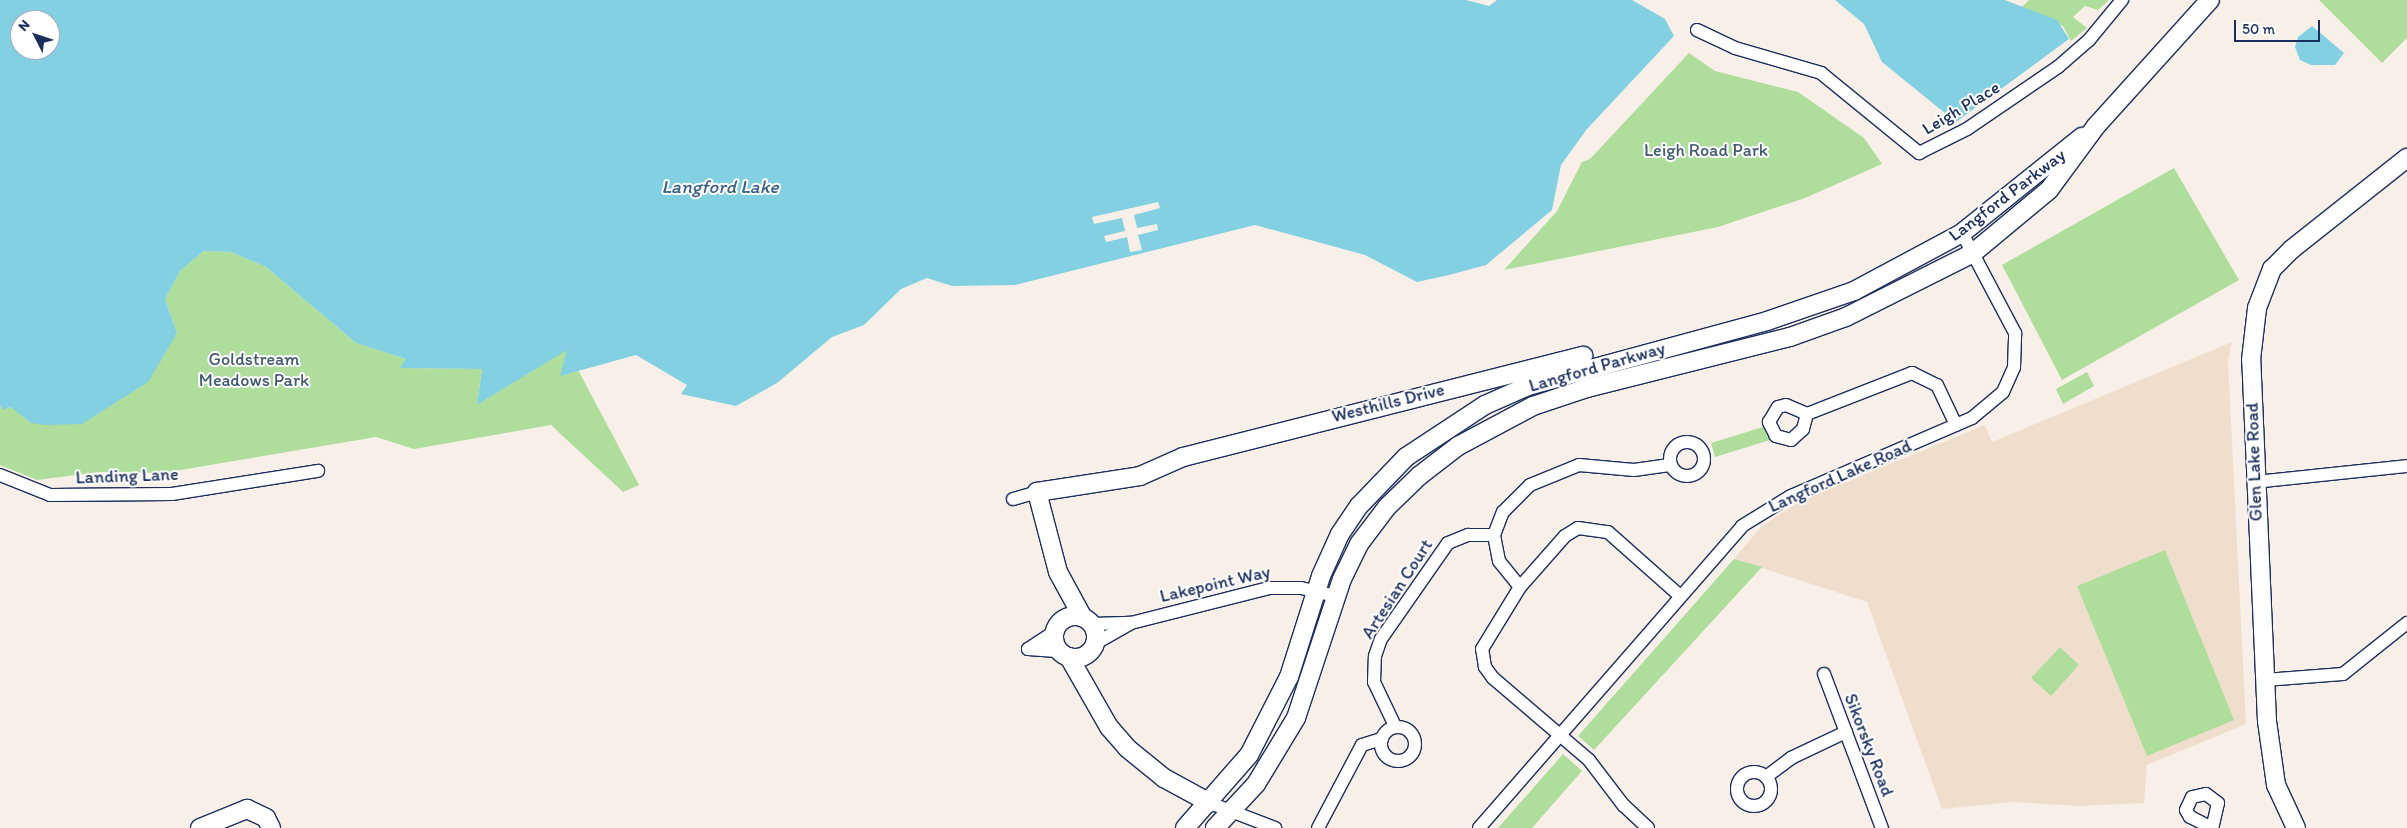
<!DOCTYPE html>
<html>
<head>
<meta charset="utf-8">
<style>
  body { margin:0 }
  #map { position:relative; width:2407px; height:828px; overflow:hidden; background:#f8f0e8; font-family:Itim,sans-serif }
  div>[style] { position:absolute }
  .built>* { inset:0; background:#f0decd }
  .green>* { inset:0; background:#aedd9c }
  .water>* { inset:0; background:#83d0e2 }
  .pier>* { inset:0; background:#f8f0e8 }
  .roads { filter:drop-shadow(1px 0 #1b2f5e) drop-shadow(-1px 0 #1b2f5e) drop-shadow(0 1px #1b2f5e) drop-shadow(0 -1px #1b2f5e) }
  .street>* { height:12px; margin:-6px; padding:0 6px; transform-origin:6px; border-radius:6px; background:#fff }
  .street>.ring { margin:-6px; padding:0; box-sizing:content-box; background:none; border:12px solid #fff; border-radius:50% }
  .secondary>* { height:18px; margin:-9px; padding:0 9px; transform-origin:9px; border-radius:9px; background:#fff }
  .secondary>.ring { margin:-9px; padding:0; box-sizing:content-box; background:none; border:18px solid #fff; border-radius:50% }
  span { translate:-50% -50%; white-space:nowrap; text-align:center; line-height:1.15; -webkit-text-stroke:4px #fff; paint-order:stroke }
  .street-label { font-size:18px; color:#1b2f5e }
  .park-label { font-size:18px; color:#405a6e }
  .water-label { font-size:19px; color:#3a5f86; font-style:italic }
  .north { position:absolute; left:10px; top:10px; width:50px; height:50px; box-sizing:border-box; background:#fff; border:1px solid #a4acbf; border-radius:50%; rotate:311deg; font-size:14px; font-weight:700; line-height:20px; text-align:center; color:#1b2f5e }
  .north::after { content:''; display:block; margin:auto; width:18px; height:22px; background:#1b2f5e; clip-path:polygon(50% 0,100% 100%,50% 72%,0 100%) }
  .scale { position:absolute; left:2234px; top:20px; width:86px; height:22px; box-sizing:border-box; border:2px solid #1b2f5e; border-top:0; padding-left:6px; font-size:15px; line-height:18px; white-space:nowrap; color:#1b2f5e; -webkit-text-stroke:4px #fff; paint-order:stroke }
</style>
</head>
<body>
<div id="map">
  <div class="built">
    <div style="clip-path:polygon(2232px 342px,2228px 361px,2246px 724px,2147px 765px,2144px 803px,2080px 806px,2012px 802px,1942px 809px,1867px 602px,1734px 559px,1762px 526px,1800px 501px,1985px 425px,1992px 442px)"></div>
  </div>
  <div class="green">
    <div style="clip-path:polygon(2029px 0,2109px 0,2098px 10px,2085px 6px,2073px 17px,2087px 28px,2071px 41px,2063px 26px,2021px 8px)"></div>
    <div style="clip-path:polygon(2319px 0,2407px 0,2407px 38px,2382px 63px)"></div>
    <div style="clip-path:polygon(1689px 53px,1715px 71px,1798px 92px,1864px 138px,1882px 164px,1805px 198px,1718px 227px,1504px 270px,1557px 211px,1582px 162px,1590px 159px)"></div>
    <div style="clip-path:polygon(2174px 168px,2239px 280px,2062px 380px,2002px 265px)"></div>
    <div style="clip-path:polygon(204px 251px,231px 252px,266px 267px,356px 343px,406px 359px,401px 368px,482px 369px,477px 405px,567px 349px,639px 485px,623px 492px,551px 425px,414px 449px,376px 437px,163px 473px,100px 472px,37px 480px,0 465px,0 405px,3px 410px,11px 407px,81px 424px,108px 405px,177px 333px,165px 299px,180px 271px)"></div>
    <div style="clip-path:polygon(2087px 372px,2094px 386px,2063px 404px,2056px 389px)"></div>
    <div style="clip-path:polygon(1763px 427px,1770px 440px,1715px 457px,1711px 443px)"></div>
    <div style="clip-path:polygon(2165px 550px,2234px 720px,2147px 756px,2077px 586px)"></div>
    <div style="clip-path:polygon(1734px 559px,1762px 567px,1594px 750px,1578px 736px)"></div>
    <div style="clip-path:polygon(2060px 647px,2079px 665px,2051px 696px,2031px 678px)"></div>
    <div style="clip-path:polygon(1563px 754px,1582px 771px,1532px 828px,1498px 828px)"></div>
  </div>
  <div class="water">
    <div style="clip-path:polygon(evenodd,0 0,1466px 0,1489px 6px,1497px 0,1632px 0,1665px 19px,1674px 36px,1587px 129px,1561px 165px,1552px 210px,1486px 265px,1449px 275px,1417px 282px,1365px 255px,1255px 225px,1015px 285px,952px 286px,927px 278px,901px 289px,864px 325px,832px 337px,777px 383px,736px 406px,681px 394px,687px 385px,636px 355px,560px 376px,567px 350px,477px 405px,482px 369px,400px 368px,406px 359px,356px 343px,266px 267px,231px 252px,204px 251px,180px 271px,165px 299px,177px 333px,148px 382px,82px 424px,45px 425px,31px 423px,11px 407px,3px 410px,0 405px,0 0,20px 20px,50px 20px,50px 50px,20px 50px,20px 20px)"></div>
    <div style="clip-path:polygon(1835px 0,2005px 0,2057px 20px,2069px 39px,1956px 122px,1882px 62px,1864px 24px)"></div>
    <div style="clip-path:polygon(2312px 26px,2344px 53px,2335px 65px,2311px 65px,2300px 60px,2295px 47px,2298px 37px)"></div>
  </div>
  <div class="pier">
    <div style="clip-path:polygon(1158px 202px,1160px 208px,1134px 215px,1137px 228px,1157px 224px,1158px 230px,1138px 235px,1142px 250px,1130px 252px,1127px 237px,1106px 242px,1104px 236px,1125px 231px,1122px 218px,1094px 224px,1092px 217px)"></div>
  </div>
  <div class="roads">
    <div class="street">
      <div style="left:1697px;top:30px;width:42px;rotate:25.3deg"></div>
      <div style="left:1735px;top:48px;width:90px;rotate:16.2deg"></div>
      <div style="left:1821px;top:73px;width:127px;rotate:39.2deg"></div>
      <div style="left:1919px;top:153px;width:54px;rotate:-26.6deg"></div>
      <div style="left:1967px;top:129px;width:110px;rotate:-34.3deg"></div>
      <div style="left:2058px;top:67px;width:41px;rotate:-41.1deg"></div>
      <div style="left:2089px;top:40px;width:52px;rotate:-50.5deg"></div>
      <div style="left:1786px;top:405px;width:23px;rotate:23deg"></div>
      <div style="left:1807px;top:414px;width:16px;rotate:105deg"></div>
      <div style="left:1803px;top:429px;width:16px;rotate:137deg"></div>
      <div style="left:1791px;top:440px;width:16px;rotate:-165deg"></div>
      <div style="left:1776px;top:436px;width:16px;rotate:-117deg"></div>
      <div style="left:1769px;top:422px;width:17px;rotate:-59deg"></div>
      <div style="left:1778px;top:407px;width:8px;rotate:-14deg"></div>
      <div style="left:1807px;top:414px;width:113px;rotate:-21.3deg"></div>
      <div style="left:1912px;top:373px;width:28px;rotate:26deg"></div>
      <div style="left:1937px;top:385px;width:44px;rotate:64.6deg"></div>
      <div class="ring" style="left:1670px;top:442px;width:22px;height:22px"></div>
      <div style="left:0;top:475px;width:54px;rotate:21.8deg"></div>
      <div style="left:50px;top:495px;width:122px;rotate:-0.5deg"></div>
      <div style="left:172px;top:494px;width:148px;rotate:-9deg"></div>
      <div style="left:2255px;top:482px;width:153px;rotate:-6deg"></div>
      <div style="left:1013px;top:499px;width:25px;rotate:-16deg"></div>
      <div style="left:1520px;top:587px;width:33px;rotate:-129deg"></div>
      <div style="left:1499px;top:561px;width:26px;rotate:-101deg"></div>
      <div style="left:1494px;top:535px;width:25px;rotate:-69deg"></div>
      <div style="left:1503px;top:512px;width:38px;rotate:-45deg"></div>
      <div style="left:1530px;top:485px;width:53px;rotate:-22.2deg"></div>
      <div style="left:1579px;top:465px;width:55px;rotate:5.2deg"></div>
      <div style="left:1634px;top:470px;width:34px;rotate:-8deg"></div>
      <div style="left:1093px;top:624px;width:38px;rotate:-2deg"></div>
      <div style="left:1096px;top:643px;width:40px;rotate:-29.7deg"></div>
      <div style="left:1131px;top:623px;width:142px;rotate:-14.2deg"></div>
      <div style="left:1269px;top:588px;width:32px"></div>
      <div style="left:1301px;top:588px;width:37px;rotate:13deg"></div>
      <div style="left:1028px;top:649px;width:32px;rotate:4deg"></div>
      <div style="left:1028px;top:649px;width:31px;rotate:-33deg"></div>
      <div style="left:1824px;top:674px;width:165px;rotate:69.4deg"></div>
      <div style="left:2265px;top:680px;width:78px;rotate:-4.4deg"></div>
      <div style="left:2343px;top:674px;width:82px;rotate:-38.6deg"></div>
      <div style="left:1395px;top:726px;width:49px;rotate:-115.5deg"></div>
      <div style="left:1374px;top:682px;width:26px;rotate:-88deg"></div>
      <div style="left:1375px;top:656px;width:18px;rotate:-71deg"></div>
      <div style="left:1381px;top:639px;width:117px;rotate:-55.1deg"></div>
      <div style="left:1448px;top:543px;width:22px;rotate:-22deg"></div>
      <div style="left:1468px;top:535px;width:26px"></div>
      <div class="ring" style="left:1381px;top:727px;width:22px;height:22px"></div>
      <div class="ring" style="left:1737px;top:772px;width:22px;height:22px"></div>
      <div style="left:1766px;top:777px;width:31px;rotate:-37deg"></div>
      <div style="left:1791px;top:758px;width:61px;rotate:-25.3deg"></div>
      <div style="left:1210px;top:803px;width:70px;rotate:21deg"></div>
      <div style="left:1318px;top:828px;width:94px;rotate:-62.1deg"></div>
      <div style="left:1362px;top:745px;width:21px;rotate:-17deg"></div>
      <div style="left:1479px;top:828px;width:400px;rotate:-48.9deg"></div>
      <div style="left:1742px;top:526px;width:57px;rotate:-31.5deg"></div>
      <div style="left:1791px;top:496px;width:197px;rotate:-23.3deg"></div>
      <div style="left:1972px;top:418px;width:40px;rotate:-40deg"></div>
      <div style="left:2003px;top:392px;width:27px;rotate:-66deg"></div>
      <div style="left:2014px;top:367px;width:34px;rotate:-88deg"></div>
      <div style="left:2015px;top:333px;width:113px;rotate:-117.9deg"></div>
      <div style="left:1648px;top:828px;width:33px;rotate:-137deg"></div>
      <div style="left:1624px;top:806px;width:58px;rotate:-127.3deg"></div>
      <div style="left:1589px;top:760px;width:126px;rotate:-139.5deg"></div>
      <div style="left:1493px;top:678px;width:14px;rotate:-126deg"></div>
      <div style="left:1485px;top:667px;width:18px;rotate:-99deg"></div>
      <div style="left:1482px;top:649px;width:73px;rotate:-58.5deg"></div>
      <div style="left:1520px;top:587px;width:68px;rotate:-48.6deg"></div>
      <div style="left:1565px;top:536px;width:15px;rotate:-32deg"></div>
      <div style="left:1578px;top:528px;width:30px;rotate:8deg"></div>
      <div style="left:1608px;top:532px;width:95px;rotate:41.6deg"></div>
      <div style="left:2212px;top:828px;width:25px;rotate:-153deg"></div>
      <div style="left:2190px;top:817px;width:8px;rotate:-120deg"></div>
      <div style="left:2186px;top:810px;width:14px;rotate:-65deg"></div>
      <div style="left:2192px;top:797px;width:14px;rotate:-12deg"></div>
      <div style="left:2206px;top:794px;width:15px;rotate:37deg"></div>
      <div style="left:2218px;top:803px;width:26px;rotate:103deg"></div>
    </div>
    <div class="secondary">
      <div class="ring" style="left:1054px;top:616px;width:24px;height:24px"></div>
      <div style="left:1082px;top:616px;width:50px;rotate:-118.6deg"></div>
      <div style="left:1058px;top:572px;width:83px;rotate:-104.7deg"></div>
      <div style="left:1037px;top:492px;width:104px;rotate:-8.8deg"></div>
      <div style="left:1140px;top:476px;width:47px;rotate:-23.8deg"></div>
      <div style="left:1183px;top:457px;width:413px;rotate:-14.2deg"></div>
      <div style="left:1069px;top:657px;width:81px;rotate:60.3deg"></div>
      <div style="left:1109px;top:727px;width:28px;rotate:49deg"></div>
      <div style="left:1127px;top:748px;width:48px;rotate:39deg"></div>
      <div style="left:1164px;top:778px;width:52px;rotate:28.5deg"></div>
      <div style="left:200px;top:828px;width:51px;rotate:-22deg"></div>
      <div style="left:247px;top:809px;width:21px;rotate:25deg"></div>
      <div style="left:266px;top:818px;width:11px;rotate:63deg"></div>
      <div style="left:1185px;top:828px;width:97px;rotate:-48.8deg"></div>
      <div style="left:1249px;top:755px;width:88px;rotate:-62.9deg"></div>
      <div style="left:1289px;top:677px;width:106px;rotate:-72.4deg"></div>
      <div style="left:1321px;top:576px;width:46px;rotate:-65.7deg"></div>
      <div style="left:1340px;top:534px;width:34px;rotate:-56deg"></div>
      <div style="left:1359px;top:506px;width:68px;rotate:-46.2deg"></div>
      <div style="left:1406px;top:457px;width:95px;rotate:-33.4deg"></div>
      <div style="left:1485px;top:405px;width:47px;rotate:-23.8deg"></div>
      <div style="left:1528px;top:386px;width:248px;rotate:-15.2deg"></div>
      <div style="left:1767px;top:321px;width:92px;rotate:-19deg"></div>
      <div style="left:1854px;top:291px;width:123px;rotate:-28.2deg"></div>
      <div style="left:1962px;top:233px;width:154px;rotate:-38.7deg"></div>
      <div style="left:1215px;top:828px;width:60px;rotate:-47deg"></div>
      <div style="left:1256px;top:784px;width:77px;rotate:-58.8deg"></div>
      <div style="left:1296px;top:718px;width:146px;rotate:-71.7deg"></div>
      <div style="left:1342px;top:579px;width:39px;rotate:-64deg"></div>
      <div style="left:1359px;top:544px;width:46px;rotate:-52.9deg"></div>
      <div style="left:1387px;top:507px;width:45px;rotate:-44.1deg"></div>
      <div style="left:1419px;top:476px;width:49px;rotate:-37.6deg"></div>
      <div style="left:1458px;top:446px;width:85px;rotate:-28.1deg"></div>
      <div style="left:1533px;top:406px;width:57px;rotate:-18.4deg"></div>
      <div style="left:1587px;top:388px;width:209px;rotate:-14.1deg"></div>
      <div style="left:1790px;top:337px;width:59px;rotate:-19.7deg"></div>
      <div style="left:1846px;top:317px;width:142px;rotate:-26.7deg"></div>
      <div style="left:1973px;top:253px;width:99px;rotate:-39.7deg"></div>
      <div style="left:2049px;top:190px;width:79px;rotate:-53.7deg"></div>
      <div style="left:2096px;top:126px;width:170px;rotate:-47.9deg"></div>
      <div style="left:2296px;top:828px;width:47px;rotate:-114.9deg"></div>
      <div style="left:2276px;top:785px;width:65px;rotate:-98deg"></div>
      <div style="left:2267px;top:721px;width:361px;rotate:-92.5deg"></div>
      <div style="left:2251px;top:360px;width:52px;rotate:-83.4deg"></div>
      <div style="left:2257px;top:308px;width:42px;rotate:-69deg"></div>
      <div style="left:2272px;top:269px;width:28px;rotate:-45deg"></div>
      <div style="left:2292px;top:249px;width:147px;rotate:-38.4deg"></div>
    </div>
  </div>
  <div class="street-label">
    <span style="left:1961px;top:108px;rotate:-31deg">Leigh Place</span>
    <span style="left:2007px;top:195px;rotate:-37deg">Langford Parkway</span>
    <span style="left:1597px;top:367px;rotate:-16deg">Langford Parkway</span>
    <span style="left:1388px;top:403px;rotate:-14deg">Westhills Drive</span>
    <span style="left:2254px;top:462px;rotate:-92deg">Glen Lake Road</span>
    <span style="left:127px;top:476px;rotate:-2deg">Landing Lane</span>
    <span style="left:1840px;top:476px;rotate:-24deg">Langford Lake Road</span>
    <span style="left:1215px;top:584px;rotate:-13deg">Lakepoint Way</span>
    <span style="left:1397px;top:589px;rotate:-57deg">Artesian Court</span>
    <span style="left:1869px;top:745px;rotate:69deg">Sikorsky Road</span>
  </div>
  <div class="park-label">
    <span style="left:1706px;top:150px">Leigh Road Park</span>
    <span style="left:254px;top:370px">Goldstream<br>Meadows Park</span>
  </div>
  <div class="water-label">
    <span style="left:720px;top:187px">Langford Lake</span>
  </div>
  <div class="north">N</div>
  <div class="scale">50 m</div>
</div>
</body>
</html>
